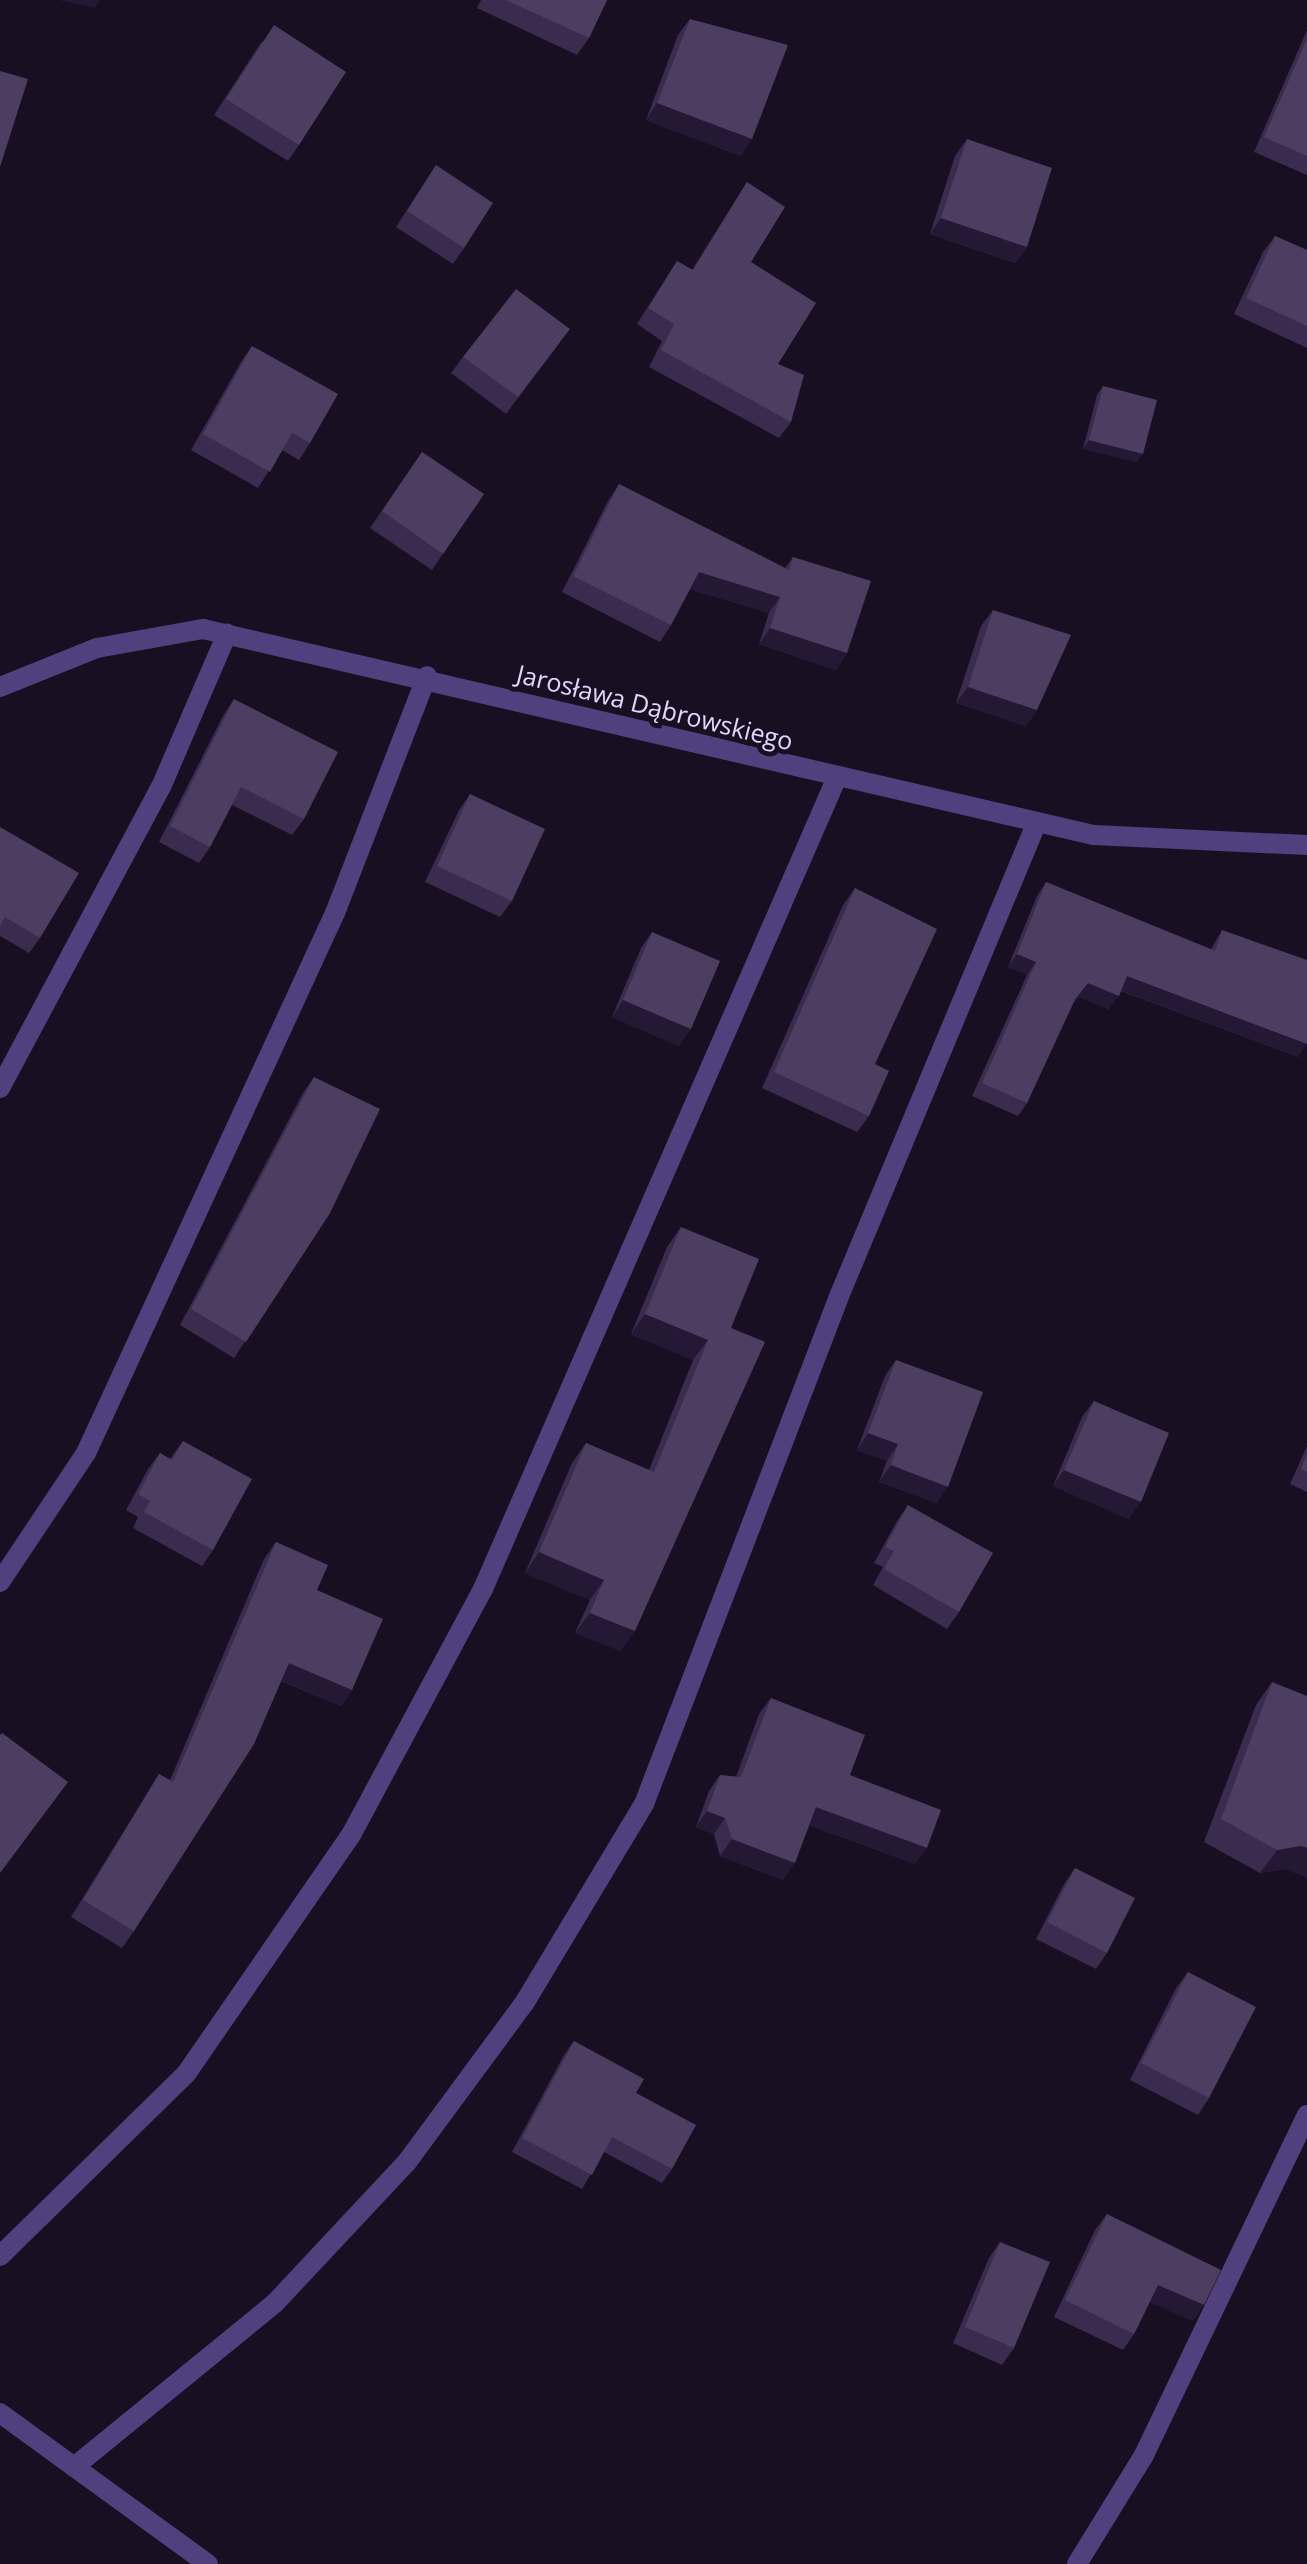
<!DOCTYPE html>
<html>
<head>
<meta charset="utf-8">
<style>
  body { margin:0 }
  #map { position:relative; width:1307px; height:2564px; overflow:hidden; background:#181022; font-family:"Open Sans",sans-serif }
  div>[style] { position:absolute }
  .lane>* { height:20px; margin:-10px; padding:0 10px; transform-origin:10px; border-radius:10px; background:#523f7d }
  .street>* { height:20px; margin:-10px; padding:0 10px; transform-origin:10px; border-radius:10px; background:#523f7d }
  .wall>* { inset:0; background:#3b2b4e }
  .shaded-wall>* { inset:0; background:#251835 }
  .building>* { inset:0; background:#4d3d61 }
  span { translate:-50% -50%; white-space:nowrap; text-align:center; line-height:1.15; -webkit-text-stroke:10px #181022; paint-order:stroke }
  .street-label { font-size:25px; color:#e3d5fb }
</style>
</head>
<body>
<div id="map">
  <div class="lane">
    <div style="left:0;top:1088px;width:341px;rotate:-61.9deg"></div>
    <div style="left:161px;top:787px;width:167px;rotate:-66.7deg"></div>
    <div style="left:0;top:1582px;width:155px;rotate:-56.3deg"></div>
    <div style="left:86px;top:1453px;width:595px;rotate:-65.25deg"></div>
    <div style="left:335px;top:913px;width:254px;rotate:-68.8deg"></div>
    <div style="left:0;top:2256px;width:260px;rotate:-44.4deg"></div>
    <div style="left:186px;top:2074px;width:290px;rotate:-55.4deg"></div>
    <div style="left:351px;top:1835px;width:279px;rotate:-61.8deg"></div>
    <div style="left:483px;top:1589px;width:886px;rotate:-66.44deg"></div>
    <div style="left:74px;top:2467px;width:259px;rotate:-39.2deg"></div>
    <div style="left:275px;top:2303px;width:193px;rotate:-46.9deg"></div>
    <div style="left:407px;top:2162px;width:199px;rotate:-53.6deg"></div>
    <div style="left:525px;top:2002px;width:231px;rotate:-59deg"></div>
    <div style="left:644px;top:1804px;width:546px;rotate:-68.98deg"></div>
    <div style="left:840px;top:1294px;width:511px;rotate:-67.35deg"></div>
    <div style="left:1077px;top:2564px;width:128px;rotate:-58.4deg"></div>
    <div style="left:1144px;top:2455px;width:377px;rotate:-64.4deg"></div>
  </div>
  <div class="street">
    <div style="left:0;top:687px;width:105px;rotate:-21.9deg"></div>
    <div style="left:97px;top:648px;width:108px;rotate:-10.2deg"></div>
    <div style="left:203px;top:629px;width:915px;rotate:13.02deg"></div>
    <div style="left:1094px;top:835px;width:213px;rotate:2.7deg"></div>
    <div style="left:0;top:2413px;width:257px;rotate:36deg"></div>
  </div>
  <div class="wall">
    <div style="clip-path:polygon(481px 0,607px 0,589px 38px,577px 55px,477px 8px)"></div>
    <div style="clip-path:polygon(690px 19px,741px 156px,646px 120px,678px 35px)"></div>
    <div style="clip-path:polygon(1307px 30px,1307px 175px,1254px 152px)"></div>
    <div style="clip-path:polygon(262px 41px,299px 145px,288px 161px,214px 115px)"></div>
    <div style="clip-path:polygon(967px 139px,1027px 247px,1015px 263px,930px 234px,955px 156px)"></div>
    <div style="clip-path:polygon(436px 165px,464px 248px,453px 264px,396px 227px)"></div>
    <div style="clip-path:polygon(747px 182px,751px 262px,778px 364px,791px 422px,779px 438px,649px 367px,662px 341px,637px 324px,677px 261px,692px 270px)"></div>
    <div style="clip-path:polygon(1275px 236px,1307px 250px,1307px 348px,1234px 314px,1263px 252px)"></div>
    <div style="clip-path:polygon(558px 345px,506px 414px,451px 373px,463px 357px)"></div>
    <div style="clip-path:polygon(252px 346px,310px 443px,299px 460px,282px 450px,258px 488px,191px 450px,241px 362px)"></div>
    <div style="clip-path:polygon(1103px 386px,1137px 462px,1083px 449px,1097px 395px)"></div>
    <div style="clip-path:polygon(422px 452px,484px 494px,432px 570px,370px 528px)"></div>
    <div style="clip-path:polygon(619px 484px,785px 568px,793px 557px,847px 653px,836px 670px,759px 644px,769px 613px,690px 589px,671px 625px,660px 642px,562px 592px,608px 501px)"></div>
    <div style="clip-path:polygon(993px 610px,1037px 710px,1026px 726px,956px 703px,981px 626px)"></div>
    <div style="clip-path:polygon(234px 699px,304px 819px,292px 835px,232px 805px,210px 847px,199px 863px,159px 842px,223px 716px)"></div>
    <div style="clip-path:polygon(470px 794px,512px 901px,500px 917px,425px 882px,459px 810px)"></div>
    <div style="clip-path:polygon(0 827px,40px 938px,29px 953px,0 936px)"></div>
    <div style="clip-path:polygon(1046px 882px,1211px 949px,1222px 930px,1298px 1057px,1121px 991px,1109px 1009px,1079px 997px,1073px 1004px,1027px 1103px,1018px 1116px,972px 1096px,1027px 975px,1008px 967px,1037px 896px)"></div>
    <div style="clip-path:polygon(855px 888px,875px 1064px,869px 1116px,857px 1132px,762px 1088px,843px 905px)"></div>
    <div style="clip-path:polygon(652px 932px,679px 1046px,612px 1017px,641px 948px)"></div>
    <div style="clip-path:polygon(314px 1077px,330px 1213px,234px 1358px,180px 1325px,303px 1093px)"></div>
    <div style="clip-path:polygon(681px 1227px,731px 1328px,621px 1651px,575px 1633px,590px 1600px,525px 1573px,572px 1463px,586px 1443px,649px 1470px,693px 1360px,631px 1334px,667px 1247px)"></div>
    <div style="clip-path:polygon(896px 1360px,937px 1503px,879px 1482px,887px 1461px,857px 1450px,885px 1376px)"></div>
    <div style="clip-path:polygon(1094px 1401px,1129px 1519px,1053px 1486px,1082px 1417px)"></div>
    <div style="clip-path:polygon(183px 1441px,213px 1550px,202px 1566px,133px 1528px,138px 1517px,126px 1510px,148px 1469px,160px 1453px,170px 1459px)"></div>
    <div style="clip-path:polygon(1307px 1446px,1307px 1492px,1290px 1484px)"></div>
    <div style="clip-path:polygon(908px 1505px,959px 1612px,947px 1629px,873px 1585px,883px 1567px,874px 1563px,897px 1521px)"></div>
    <div style="clip-path:polygon(276px 1542px,317px 1590px,352px 1690px,341px 1706px,281px 1681px,134px 1931px,122px 1948px,71px 1917px,159px 1774px,170px 1780px,264px 1559px)"></div>
    <div style="clip-path:polygon(1272px 1682px,1285px 1869px,1260px 1873px,1204px 1842px,1256px 1705px)"></div>
    <div style="clip-path:polygon(771px 1698px,850px 1775px,915px 1864px,809px 1825px,783px 1880px,720px 1856px,714px 1834px,696px 1827px,709px 1791px,720px 1775px,736px 1777px,759px 1714px)"></div>
    <div style="clip-path:polygon(1075px 1868px,1107px 1953px,1096px 1969px,1036px 1939px,1064px 1884px)"></div>
    <div style="clip-path:polygon(1188px 1972px,1209px 2098px,1198px 2115px,1130px 2080px,1176px 1988px)"></div>
    <div style="clip-path:polygon(574px 2041px,636px 2093px,672px 2169px,662px 2183px,604px 2152px,582px 2189px,512px 2152px,564px 2055px)"></div>
    <div style="clip-path:polygon(1107px 2214px,1193px 2321px,1150px 2302px,1134px 2334px,1123px 2350px,1054px 2317px,1095px 2230px)"></div>
    <div style="clip-path:polygon(1000px 2242px,1014px 2348px,1002px 2365px,953px 2343px,989px 2258px)"></div>
  </div>
  <div class="shaded-wall">
    <div style="clip-path:polygon(59px 0,100px 0,95px 8px)"></div>
    <div style="clip-path:polygon(657px 103px,752px 139px,741px 156px,646px 120px)"></div>
    <div style="clip-path:polygon(941px 218px,1027px 247px,1015px 263px,930px 234px)"></div>
    <div style="clip-path:polygon(1089px 440px,1143px 454px,1137px 462px,1083px 449px)"></div>
    <div style="clip-path:polygon(699px 572px,780px 597px,769px 613px,687px 588px)"></div>
    <div style="clip-path:polygon(770px 628px,847px 653px,836px 670px,759px 644px)"></div>
    <div style="clip-path:polygon(968px 687px,1037px 710px,1026px 726px,956px 703px)"></div>
    <div style="clip-path:polygon(1017px 954px,1036px 962px,1027px 975px,1008px 967px)"></div>
    <div style="clip-path:polygon(1127px 976px,1307px 1044px,1298px 1057px,1117px 989px)"></div>
    <div style="clip-path:polygon(1088px 983px,1119px 996px,1109px 1009px,1079px 997px,1066px 1012px)"></div>
    <div style="clip-path:polygon(623px 1000px,691px 1029px,679px 1046px,612px 1017px)"></div>
    <div style="clip-path:polygon(645px 1314px,708px 1340px,693px 1360px,631px 1334px)"></div>
    <div style="clip-path:polygon(868px 1433px,898px 1444px,887px 1461px,857px 1450px)"></div>
    <div style="clip-path:polygon(891px 1465px,948px 1487px,937px 1503px,879px 1482px)"></div>
    <div style="clip-path:polygon(1064px 1470px,1141px 1502px,1129px 1519px,1053px 1486px)"></div>
    <div style="clip-path:polygon(539px 1552px,604px 1580px,590px 1600px,525px 1573px)"></div>
    <div style="clip-path:polygon(590px 1613px,635px 1631px,621px 1651px,575px 1633px)"></div>
    <div style="clip-path:polygon(289px 1663px,352px 1690px,341px 1706px,278px 1679px)"></div>
    <div style="clip-path:polygon(816px 1807px,927px 1848px,915px 1864px,804px 1823px)"></div>
    <div style="clip-path:polygon(707px 1811px,725px 1818px,714px 1834px,696px 1827px)"></div>
    <div style="clip-path:polygon(732px 1839px,795px 1863px,783px 1880px,720px 1856px)"></div>
    <div style="clip-path:polygon(1301px 1846px,1307px 1848px,1307px 1878px,1285px 1869px,1260px 1873px,1277px 1850px)"></div>
    <div style="clip-path:polygon(1158px 2285px,1204px 2305px,1193px 2321px,1147px 2301px)"></div>
  </div>
  <div class="building">
    <div style="clip-path:polygon(506px 0,607px 0,589px 38px)"></div>
    <div style="clip-path:polygon(690px 19px,788px 45px,752px 139px,657px 103px)"></div>
    <div style="clip-path:polygon(274px 25px,346px 72px,299px 145px,226px 99px)"></div>
    <div style="clip-path:polygon(1307px 39px,1307px 156px,1264px 137px)"></div>
    <div style="clip-path:polygon(0 71px,28px 79px,0 167px)"></div>
    <div style="clip-path:polygon(967px 139px,1052px 168px,1027px 247px,941px 218px)"></div>
    <div style="clip-path:polygon(436px 165px,493px 203px,464px 248px,407px 211px)"></div>
    <div style="clip-path:polygon(747px 182px,785px 207px,751px 262px,816px 303px,778px 364px,804px 375px,791px 422px,661px 350px,674px 324px,648px 308px,677px 261px,693px 270px)"></div>
    <div style="clip-path:polygon(1275px 236px,1307px 250px,1307px 326px,1246px 298px)"></div>
    <div style="clip-path:polygon(516px 289px,570px 329px,518px 397px,463px 357px)"></div>
    <div style="clip-path:polygon(252px 346px,338px 394px,310px 443px,292px 433px,270px 472px,203px 434px)"></div>
    <div style="clip-path:polygon(1103px 386px,1157px 400px,1143px 454px,1089px 440px)"></div>
    <div style="clip-path:polygon(422px 452px,484px 494px,443px 554px,382px 511px)"></div>
    <div style="clip-path:polygon(619px 484px,789px 570px,793px 557px,871px 581px,847px 653px,770px 628px,780px 597px,699px 572px,671px 625px,573px 576px)"></div>
    <div style="clip-path:polygon(993px 610px,1071px 635px,1037px 710px,968px 687px)"></div>
    <div style="clip-path:polygon(234px 699px,338px 752px,304px 819px,241px 787px,210px 847px,170px 826px)"></div>
    <div style="clip-path:polygon(470px 794px,545px 829px,512px 901px,437px 866px)"></div>
    <div style="clip-path:polygon(0 827px,79px 873px,40px 938px,5px 917px,0 926px)"></div>
    <div style="clip-path:polygon(1046px 882px,1215px 951px,1222px 930px,1307px 960px,1307px 1044px,1127px 976px,1119px 996px,1088px 983px,1075px 999px,1027px 1103px,982px 1083px,1036px 962px,1017px 954px)"></div>
    <div style="clip-path:polygon(855px 888px,937px 929px,875px 1064px,889px 1071px,869px 1116px,774px 1072px)"></div>
    <div style="clip-path:polygon(652px 932px,720px 961px,691px 1029px,623px 1000px)"></div>
    <div style="clip-path:polygon(314px 1077px,380px 1109px,330px 1213px,246px 1342px,191px 1309px)"></div>
    <div style="clip-path:polygon(681px 1227px,759px 1259px,731px 1328px,765px 1342px,635px 1631px,590px 1613px,604px 1580px,539px 1552px,586px 1443px,654px 1472px,708px 1340px,645px 1314px)"></div>
    <div style="clip-path:polygon(896px 1360px,983px 1392px,948px 1487px,891px 1465px,898px 1444px,868px 1433px)"></div>
    <div style="clip-path:polygon(1094px 1401px,1169px 1433px,1141px 1502px,1064px 1470px)"></div>
    <div style="clip-path:polygon(183px 1441px,252px 1479px,213px 1550px,144px 1512px,150px 1501px,138px 1494px,160px 1453px,172px 1460px)"></div>
    <div style="clip-path:polygon(1307px 1454px,1307px 1472px,1301px 1469px)"></div>
    <div style="clip-path:polygon(908px 1505px,993px 1553px,959px 1612px,884px 1569px,894px 1551px,885px 1547px)"></div>
    <div style="clip-path:polygon(276px 1542px,328px 1565px,317px 1590px,383px 1619px,352px 1690px,289px 1663px,254px 1744px,134px 1931px,83px 1900px,159px 1774px,173px 1782px)"></div>
    <div style="clip-path:polygon(1272px 1682px,1307px 1696px,1307px 1848px,1301px 1846px,1277px 1850px,1221px 1819px)"></div>
    <div style="clip-path:polygon(771px 1698px,865px 1735px,850px 1775px,941px 1810px,927px 1848px,816px 1807px,795px 1863px,732px 1839px,725px 1818px,707px 1811px,720px 1775px,741px 1777px)"></div>
    <div style="clip-path:polygon(2px 1733px,68px 1782px,0 1873px,0 1735px)"></div>
    <div style="clip-path:polygon(1075px 1868px,1135px 1898px,1107px 1953px,1047px 1922px)"></div>
    <div style="clip-path:polygon(1188px 1972px,1256px 2007px,1209px 2098px,1141px 2063px)"></div>
    <div style="clip-path:polygon(574px 2041px,644px 2079px,636px 2093px,696px 2125px,672px 2169px,612px 2137px,592px 2175px,522px 2138px)"></div>
    <div style="clip-path:polygon(1107px 2214px,1221px 2270px,1204px 2305px,1158px 2285px,1134px 2334px,1065px 2300px)"></div>
    <div style="clip-path:polygon(1000px 2242px,1050px 2262px,1014px 2348px,965px 2327px)"></div>
  </div>
  <div class="street-label">
    <span style="left:655px;top:707px;rotate:14deg">Jarosława Dąbrowskiego</span>
  </div>
</div>
</body>
</html>
